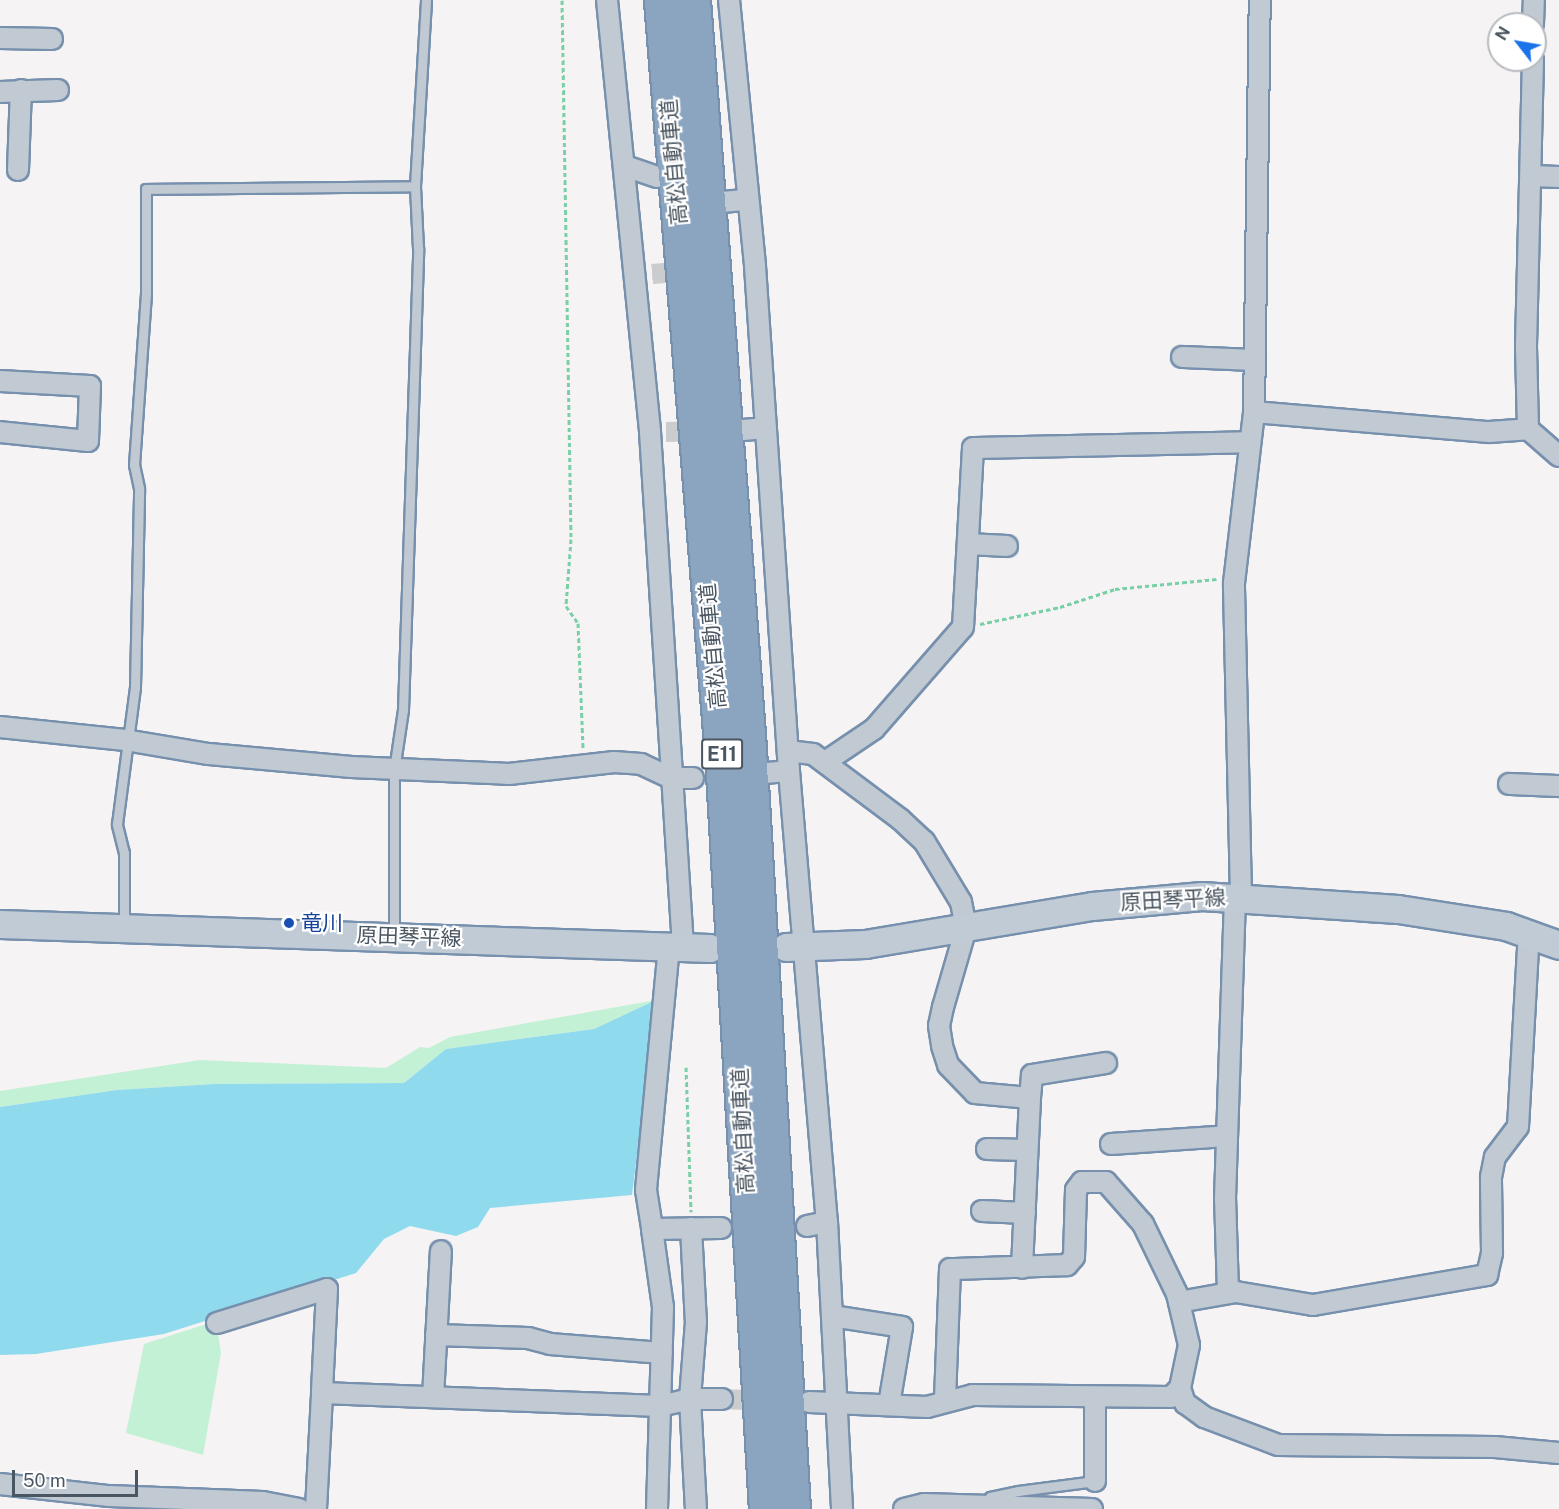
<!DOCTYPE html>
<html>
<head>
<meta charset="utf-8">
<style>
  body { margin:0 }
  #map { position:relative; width:1559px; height:1509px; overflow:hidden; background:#f5f3f3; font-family:"Public Sans","Noto Sans JP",sans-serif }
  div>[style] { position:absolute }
  .green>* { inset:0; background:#c3f1d5 }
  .water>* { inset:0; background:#90daee }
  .minor-tunnel>* { height:20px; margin-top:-10px; transform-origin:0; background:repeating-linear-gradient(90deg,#caccce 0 20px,transparent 0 30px) }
  .path>* { height:3px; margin-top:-1.5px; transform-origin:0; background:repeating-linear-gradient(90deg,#7ad0a6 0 4.5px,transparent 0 7.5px) }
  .roads { filter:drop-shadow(2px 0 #7690ad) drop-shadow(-2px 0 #7690ad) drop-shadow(0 2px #7690ad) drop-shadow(0 -2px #7690ad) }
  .service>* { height:9px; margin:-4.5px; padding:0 4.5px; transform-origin:4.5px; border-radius:4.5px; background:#c1cad2 }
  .minor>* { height:20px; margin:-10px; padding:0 10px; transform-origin:10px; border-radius:10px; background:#c1cad2 }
  .secondary>* { height:27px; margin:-13.5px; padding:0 13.5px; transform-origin:13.5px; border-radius:13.5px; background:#c1cbd6 }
  .motorway>* { height:33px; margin:-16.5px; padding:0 16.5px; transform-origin:16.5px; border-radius:16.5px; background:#8ba5c1 }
  .dots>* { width:16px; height:16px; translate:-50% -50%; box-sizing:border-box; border:3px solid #fff; border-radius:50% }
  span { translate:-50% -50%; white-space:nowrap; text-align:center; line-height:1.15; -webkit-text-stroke:4.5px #fff; paint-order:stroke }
  .shield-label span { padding:2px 4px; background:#fff; border:2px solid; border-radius:4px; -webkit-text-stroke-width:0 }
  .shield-label { font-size:20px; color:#4a5661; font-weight:700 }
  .street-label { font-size:21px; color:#4a5661 }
  .transit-label { font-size:21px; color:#164399 }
  .left { translate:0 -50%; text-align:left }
  .north { position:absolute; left:1487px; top:12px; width:60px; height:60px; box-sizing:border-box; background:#fff; border:2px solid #b7bbc0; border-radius:50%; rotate:301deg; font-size:16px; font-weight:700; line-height:24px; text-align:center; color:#4a5661 }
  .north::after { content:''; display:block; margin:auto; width:21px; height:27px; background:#1a73e8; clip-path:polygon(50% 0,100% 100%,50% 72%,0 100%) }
  .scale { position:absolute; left:12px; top:1470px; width:126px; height:27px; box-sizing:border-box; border:3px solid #4a5661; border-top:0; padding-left:8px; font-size:18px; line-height:21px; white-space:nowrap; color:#4a5661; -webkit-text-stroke:4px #fff; paint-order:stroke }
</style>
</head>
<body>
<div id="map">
  <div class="green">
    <div style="clip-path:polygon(656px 1000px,594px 1029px,446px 1049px,404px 1083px,214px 1084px,117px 1090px,0 1107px,0 1091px,200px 1060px,386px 1068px,420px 1047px,429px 1048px,450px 1037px)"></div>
    <div style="clip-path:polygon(216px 1321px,221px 1353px,203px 1455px,126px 1433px,144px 1344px)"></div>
  </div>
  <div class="water">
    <div style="clip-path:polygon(656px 1000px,632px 1195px,490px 1208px,478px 1227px,456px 1236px,410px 1226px,384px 1239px,356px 1273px,164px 1334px,36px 1354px,0 1355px,0 1107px,117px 1090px,214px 1084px,404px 1083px,446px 1049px,594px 1029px)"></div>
  </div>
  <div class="minor-tunnel">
    <div style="left:652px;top:274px;width:89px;rotate:-4.5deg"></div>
    <div style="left:666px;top:432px;width:39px;rotate:-1deg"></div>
    <div style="left:722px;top:1399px;width:45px;rotate:2.5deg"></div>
  </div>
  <div class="path">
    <div style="left:562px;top:0;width:539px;rotate:89.04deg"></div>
    <div style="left:571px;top:539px;width:67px;rotate:94.3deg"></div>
    <div style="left:566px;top:606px;width:21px;rotate:55deg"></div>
    <div style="left:578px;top:623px;width:125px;rotate:87.7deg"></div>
    <div style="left:980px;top:624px;width:82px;rotate:-12deg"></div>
    <div style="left:1060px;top:607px;width:58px;rotate:-18.1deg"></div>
    <div style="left:1115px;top:589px;width:102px;rotate:-5.6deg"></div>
    <div style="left:686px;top:1067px;width:145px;rotate:88deg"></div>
  </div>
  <div class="roads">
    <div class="service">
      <div style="left:124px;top:926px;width:73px;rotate:-90deg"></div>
      <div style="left:124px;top:853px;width:30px;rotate:-104deg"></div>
      <div style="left:117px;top:824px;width:138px;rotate:-82.5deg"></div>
      <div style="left:135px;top:687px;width:199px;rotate:-88.8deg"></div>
      <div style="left:139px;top:488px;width:24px;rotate:-102deg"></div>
      <div style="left:134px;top:465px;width:173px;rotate:-86deg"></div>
      <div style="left:146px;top:292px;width:103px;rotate:-90deg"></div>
      <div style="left:146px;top:189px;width:269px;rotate:-0.6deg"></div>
      <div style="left:394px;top:935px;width:165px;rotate:-90deg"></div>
      <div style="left:394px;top:770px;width:61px;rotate:-81.5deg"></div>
      <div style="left:403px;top:710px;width:462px;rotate:-88.1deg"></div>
      <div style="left:418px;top:248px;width:62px;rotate:-92.8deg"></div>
      <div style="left:415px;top:186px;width:186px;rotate:-86.6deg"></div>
      <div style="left:986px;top:1504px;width:8px;rotate:-60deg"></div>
      <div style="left:990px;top:1497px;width:29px;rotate:-12deg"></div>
      <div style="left:1018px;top:1491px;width:78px;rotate:-7.4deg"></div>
    </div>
    <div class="minor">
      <div style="left:607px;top:0;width:434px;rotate:84.3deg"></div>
      <div style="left:650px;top:432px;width:515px;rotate:86.33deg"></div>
      <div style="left:729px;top:0;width:267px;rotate:84.4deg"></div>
      <div style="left:755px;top:266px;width:506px;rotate:86.15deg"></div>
      <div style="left:789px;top:771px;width:453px;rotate:85.2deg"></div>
      <div style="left:827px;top:1222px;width:287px;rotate:87deg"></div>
      <div style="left:1533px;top:24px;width:24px;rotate:-88deg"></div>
      <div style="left:0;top:38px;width:52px;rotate:1.1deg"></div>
      <div style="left:0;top:92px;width:58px;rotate:-2deg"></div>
      <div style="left:625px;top:166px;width:34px;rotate:19deg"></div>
      <div style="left:18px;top:170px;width:80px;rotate:-87.9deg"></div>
      <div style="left:1532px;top:176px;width:27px;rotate:2deg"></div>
      <div style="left:722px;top:202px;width:25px;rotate:-5deg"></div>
      <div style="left:1182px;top:357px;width:73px;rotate:2.4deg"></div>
      <div style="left:0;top:381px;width:90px;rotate:3.2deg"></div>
      <div style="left:90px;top:386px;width:55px;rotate:92.1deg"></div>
      <div style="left:88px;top:441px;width:88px;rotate:-174.2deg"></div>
      <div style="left:1254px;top:412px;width:236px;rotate:4.9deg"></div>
      <div style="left:1489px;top:432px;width:39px;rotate:-4deg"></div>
      <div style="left:1528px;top:429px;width:41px;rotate:41.1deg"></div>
      <div style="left:1528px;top:429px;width:83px;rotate:-91.4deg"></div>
      <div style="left:1526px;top:346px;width:286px;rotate:-88.6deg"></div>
      <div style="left:743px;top:430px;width:23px;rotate:-5deg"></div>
      <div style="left:968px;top:544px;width:39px;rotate:3deg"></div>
      <div style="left:0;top:727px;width:126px;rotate:5.9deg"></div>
      <div style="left:125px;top:740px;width:85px;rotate:9.5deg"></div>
      <div style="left:209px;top:754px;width:143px;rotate:5.2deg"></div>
      <div style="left:351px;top:767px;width:158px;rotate:2.5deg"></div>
      <div style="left:509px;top:774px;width:106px;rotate:-6.5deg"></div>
      <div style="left:614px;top:762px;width:27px;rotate:4deg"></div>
      <div style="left:641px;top:764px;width:33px;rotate:25deg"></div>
      <div style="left:671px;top:778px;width:22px"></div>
      <div style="left:788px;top:751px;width:25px;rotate:7deg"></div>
      <div style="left:813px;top:754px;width:109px;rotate:36.8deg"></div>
      <div style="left:900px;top:819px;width:33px;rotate:43deg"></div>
      <div style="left:924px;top:841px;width:71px;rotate:58.8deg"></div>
      <div style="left:961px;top:902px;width:26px;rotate:79deg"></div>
      <div style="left:966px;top:928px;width:82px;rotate:106.2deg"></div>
      <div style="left:943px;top:1007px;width:19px;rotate:102deg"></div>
      <div style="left:939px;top:1026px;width:20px;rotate:81deg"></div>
      <div style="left:942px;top:1046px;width:20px;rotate:72deg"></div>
      <div style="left:948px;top:1065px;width:39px;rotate:46deg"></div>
      <div style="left:975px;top:1093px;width:55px;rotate:5.2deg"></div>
      <div style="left:1030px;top:1098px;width:170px;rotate:92.7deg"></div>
      <div style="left:825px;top:762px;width:59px;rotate:-34deg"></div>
      <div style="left:874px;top:729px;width:135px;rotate:-48.9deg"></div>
      <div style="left:963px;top:627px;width:179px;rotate:-86.8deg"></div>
      <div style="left:973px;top:448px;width:277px;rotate:-1.2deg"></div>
      <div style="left:766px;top:773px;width:23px;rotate:-5deg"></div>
      <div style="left:1509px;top:784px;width:50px;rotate:2.3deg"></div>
      <div style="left:1241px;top:896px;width:313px;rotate:-91.3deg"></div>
      <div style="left:1234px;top:583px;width:172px;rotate:-83.3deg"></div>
      <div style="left:1254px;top:412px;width:412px;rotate:-89.2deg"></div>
      <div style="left:669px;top:946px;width:245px;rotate:95.4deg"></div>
      <div style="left:646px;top:1190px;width:39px;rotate:81deg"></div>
      <div style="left:652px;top:1229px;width:69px;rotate:-0.8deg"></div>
      <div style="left:1030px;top:1098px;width:23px;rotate:-85deg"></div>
      <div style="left:1032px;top:1075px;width:75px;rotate:-9.2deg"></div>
      <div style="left:1111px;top:1144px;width:116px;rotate:-3.9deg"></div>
      <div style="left:987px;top:1149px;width:40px;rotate:1.4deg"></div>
      <div style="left:982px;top:1211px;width:43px;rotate:2.7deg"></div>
      <div style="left:807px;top:1226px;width:20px;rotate:-11deg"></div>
      <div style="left:691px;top:1228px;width:94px;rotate:87deg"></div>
      <div style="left:696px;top:1322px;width:77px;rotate:94.5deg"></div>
      <div style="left:690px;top:1399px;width:110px;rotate:86.9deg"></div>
      <div style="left:652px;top:1229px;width:79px;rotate:82deg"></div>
      <div style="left:663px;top:1307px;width:202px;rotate:91.7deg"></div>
      <div style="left:1228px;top:1292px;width:93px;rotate:-91.8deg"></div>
      <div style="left:1225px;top:1199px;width:303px;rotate:-88.1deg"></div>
      <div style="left:1179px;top:1302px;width:58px;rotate:-10deg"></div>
      <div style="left:1236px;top:1292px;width:78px;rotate:9.6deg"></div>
      <div style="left:1313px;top:1305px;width:177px;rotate:-9.8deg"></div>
      <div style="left:1487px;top:1275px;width:23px;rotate:-77deg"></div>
      <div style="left:1492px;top:1253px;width:76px;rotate:-90.8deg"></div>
      <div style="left:1491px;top:1177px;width:20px;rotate:-79deg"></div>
      <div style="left:1495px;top:1157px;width:38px;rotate:-53deg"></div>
      <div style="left:1518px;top:1127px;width:194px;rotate:-86.8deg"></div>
      <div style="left:832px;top:1316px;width:71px;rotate:8.9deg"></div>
      <div style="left:902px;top:1327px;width:79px;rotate:99.5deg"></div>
      <div style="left:217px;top:1323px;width:115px;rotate:-17.2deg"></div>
      <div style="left:327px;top:1289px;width:104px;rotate:92.8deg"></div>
      <div style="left:436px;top:1335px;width:92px;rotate:1.9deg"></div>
      <div style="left:528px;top:1338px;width:23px;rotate:15deg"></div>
      <div style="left:550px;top:1344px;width:112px;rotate:4.6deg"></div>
      <div style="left:1180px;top:1388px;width:16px;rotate:72deg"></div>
      <div style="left:1185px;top:1403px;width:24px;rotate:36deg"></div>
      <div style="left:1204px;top:1417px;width:79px;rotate:20.7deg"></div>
      <div style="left:1278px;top:1445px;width:217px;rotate:0.5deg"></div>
      <div style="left:1495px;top:1447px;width:64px;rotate:5.4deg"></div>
      <div style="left:433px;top:1397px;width:146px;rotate:-86.9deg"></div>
      <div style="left:1095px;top:1397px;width:84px;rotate:90deg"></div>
      <div style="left:809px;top:1402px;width:118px;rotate:2.4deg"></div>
      <div style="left:927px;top:1407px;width:48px;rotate:-14.6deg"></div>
      <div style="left:973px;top:1395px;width:198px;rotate:0.6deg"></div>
      <div style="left:1171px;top:1397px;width:13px;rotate:-45deg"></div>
      <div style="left:1180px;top:1388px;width:44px;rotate:-78.2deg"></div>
      <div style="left:1189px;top:1345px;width:52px;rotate:-103.2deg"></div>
      <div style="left:1177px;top:1294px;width:78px;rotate:-115.9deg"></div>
      <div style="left:1143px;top:1224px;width:56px;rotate:-131.4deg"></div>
      <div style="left:1106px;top:1182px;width:24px;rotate:180deg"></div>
      <div style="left:1082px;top:1182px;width:10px;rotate:127deg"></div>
      <div style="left:1076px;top:1190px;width:67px;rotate:91.7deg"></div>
      <div style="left:1074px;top:1257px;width:11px;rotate:131deg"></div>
      <div style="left:1067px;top:1265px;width:117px;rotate:178deg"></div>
      <div style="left:950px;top:1269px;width:133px;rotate:92.2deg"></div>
      <div style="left:0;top:1484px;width:110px;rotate:6.3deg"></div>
      <div style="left:109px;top:1496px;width:154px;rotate:2.2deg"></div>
      <div style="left:263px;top:1502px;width:37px;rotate:11deg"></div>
      <div style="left:316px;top:1509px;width:116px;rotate:-87deg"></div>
      <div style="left:322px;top:1393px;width:338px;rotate:2.2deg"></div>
      <div style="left:660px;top:1406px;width:31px;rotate:-13deg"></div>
      <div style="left:690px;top:1399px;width:32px"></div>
      <div style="left:904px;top:1509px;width:21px;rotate:-14deg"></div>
      <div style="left:924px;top:1504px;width:168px;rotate:1.7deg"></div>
    </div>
    <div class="secondary">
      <div style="left:0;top:924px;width:710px;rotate:1.94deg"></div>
      <div style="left:786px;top:947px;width:79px;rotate:-2.2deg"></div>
      <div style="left:865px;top:944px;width:230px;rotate:-9.5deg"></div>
      <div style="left:1092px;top:906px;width:110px;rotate:-5.2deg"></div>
      <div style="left:1202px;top:896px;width:196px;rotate:3.8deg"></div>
      <div style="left:1398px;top:909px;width:109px;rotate:8.9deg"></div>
      <div style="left:1506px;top:926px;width:56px;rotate:19.7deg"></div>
    </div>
    <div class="motorway">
      <div style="left:661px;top:0;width:758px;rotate:85.39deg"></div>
      <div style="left:722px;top:756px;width:754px;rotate:86.66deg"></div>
      <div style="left:693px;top:0;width:751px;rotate:85.72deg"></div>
      <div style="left:749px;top:749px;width:761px;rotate:86.69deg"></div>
    </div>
  </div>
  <div class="dots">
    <div style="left:289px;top:923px;background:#1a4fb4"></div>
  </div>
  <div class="shield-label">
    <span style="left:722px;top:754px">E11</span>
  </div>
  <div class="street-label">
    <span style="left:674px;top:162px;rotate:-95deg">高松自動車道</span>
    <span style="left:713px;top:646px;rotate:-95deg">高松自動車道</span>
    <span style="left:1173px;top:900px;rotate:-3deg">原田琴平線</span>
    <span style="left:409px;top:937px;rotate:2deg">原田琴平線</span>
    <span style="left:743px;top:1131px;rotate:-93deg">高松自動車道</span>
  </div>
  <div class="transit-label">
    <span class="left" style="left:301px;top:923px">竜川</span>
  </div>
  <div class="north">N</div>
  <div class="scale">50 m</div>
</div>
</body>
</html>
